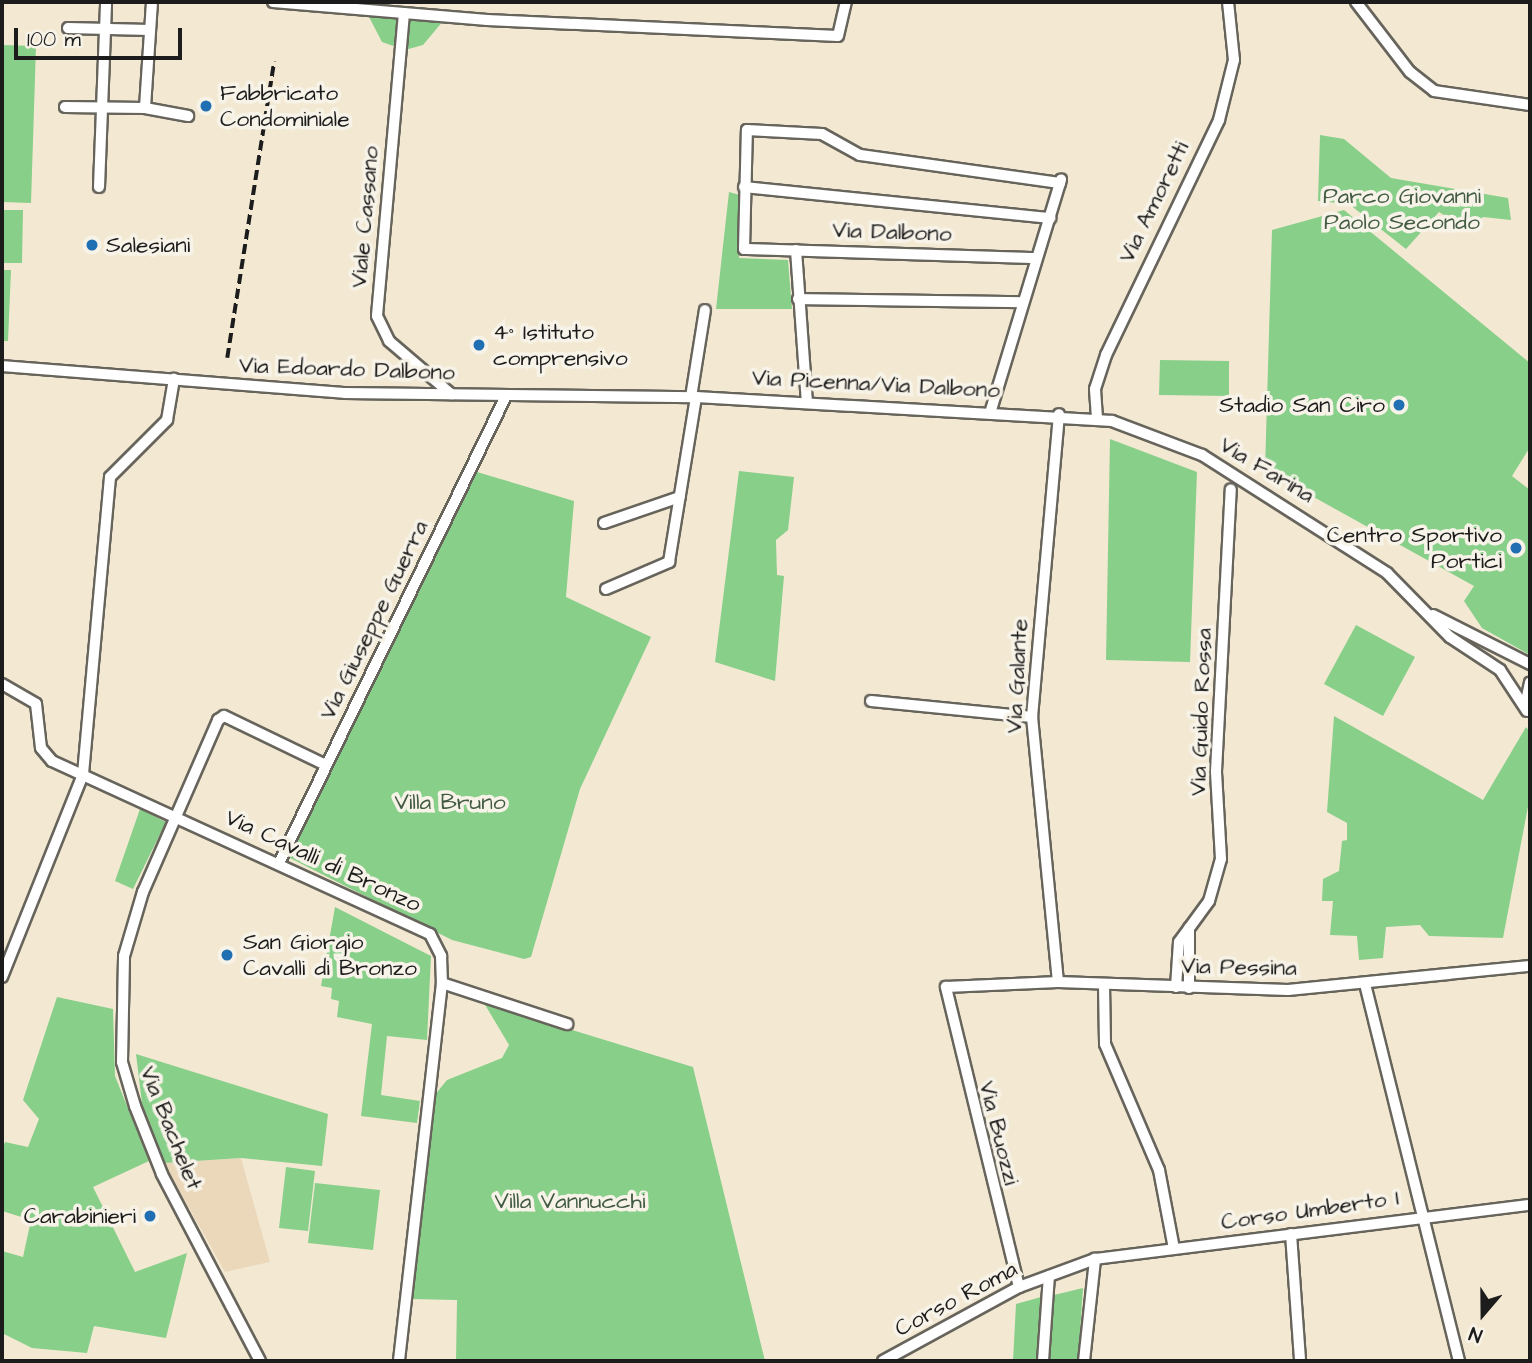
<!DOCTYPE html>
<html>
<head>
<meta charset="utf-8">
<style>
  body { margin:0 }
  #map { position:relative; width:1532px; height:1363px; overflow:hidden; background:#f3e9d3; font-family:"Architects Daughter",sans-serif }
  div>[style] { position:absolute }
  .built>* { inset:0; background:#ebd8ba }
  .green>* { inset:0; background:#88cf8a }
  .roads { filter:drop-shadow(2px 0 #67645c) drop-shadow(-2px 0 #67645c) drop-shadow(0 2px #67645c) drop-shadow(0 -2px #67645c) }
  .minor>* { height:10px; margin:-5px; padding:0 5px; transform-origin:5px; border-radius:5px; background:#fff }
  .rail>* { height:3.5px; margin-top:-1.75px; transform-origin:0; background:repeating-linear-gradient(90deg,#1c1c1c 0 10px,transparent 0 15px) }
  .dots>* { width:19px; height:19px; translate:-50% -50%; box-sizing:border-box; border:4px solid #f7f3e8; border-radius:50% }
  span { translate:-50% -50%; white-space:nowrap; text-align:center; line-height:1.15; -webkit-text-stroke:7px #f7f3e8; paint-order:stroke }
  .poi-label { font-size:23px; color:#1c1c1c }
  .left { translate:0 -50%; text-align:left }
  .right { translate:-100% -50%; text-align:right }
  .park-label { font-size:23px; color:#425b42 }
  .street-label { font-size:23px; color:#1c1c1c }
  .frame { position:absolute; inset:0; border:4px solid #1c1c1c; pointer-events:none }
  .north { position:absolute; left:1448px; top:1279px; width:70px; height:70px; -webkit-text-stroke:5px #f7f3e8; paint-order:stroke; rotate:200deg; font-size:19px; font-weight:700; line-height:28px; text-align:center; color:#1c1c1c }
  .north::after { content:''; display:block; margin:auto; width:24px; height:32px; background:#1c1c1c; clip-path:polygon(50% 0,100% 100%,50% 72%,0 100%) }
  .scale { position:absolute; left:14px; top:28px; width:168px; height:32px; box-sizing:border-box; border:4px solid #1c1c1c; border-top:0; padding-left:9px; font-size:21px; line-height:24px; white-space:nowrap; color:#1c1c1c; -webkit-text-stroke:5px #f7f3e8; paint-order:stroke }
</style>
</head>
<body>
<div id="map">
  <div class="built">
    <div style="clip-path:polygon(241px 1158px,270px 1262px,225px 1272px,164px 1163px)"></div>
  </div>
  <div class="green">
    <div style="clip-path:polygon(367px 13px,444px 20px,423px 45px,405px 50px,382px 42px)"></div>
    <div style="clip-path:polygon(2px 45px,36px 46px,31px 203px,2px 202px)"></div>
    <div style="clip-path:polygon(1320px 135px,1344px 139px,1391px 178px,1508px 198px,1511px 220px,1483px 217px,1469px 231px,1439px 212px,1406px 249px,1349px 204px,1318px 201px)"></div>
    <div style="clip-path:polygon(729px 192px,740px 195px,739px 258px,788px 260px,792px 309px,716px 309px)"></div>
    <div style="clip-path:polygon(2px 210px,23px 210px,22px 263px,2px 263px)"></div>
    <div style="clip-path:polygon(1344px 210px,1530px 363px,1530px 447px,1512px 476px,1530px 490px,1530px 655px,1482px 628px,1464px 601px,1474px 586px,1265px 470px,1272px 230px)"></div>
    <div style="clip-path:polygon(2px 270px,11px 270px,8px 341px,2px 341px)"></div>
    <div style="clip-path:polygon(1160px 360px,1229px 361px,1229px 396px,1159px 395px)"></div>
    <div style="clip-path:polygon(1110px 439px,1197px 472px,1190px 662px,1106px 660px)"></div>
    <div style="clip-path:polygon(739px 471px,794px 477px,788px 530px,776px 540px,777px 575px,784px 576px,775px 681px,715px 662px)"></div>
    <div style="clip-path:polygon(477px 472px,574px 501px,566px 597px,651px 637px,580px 789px,531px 957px,524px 959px,452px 940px,288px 857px)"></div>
    <div style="clip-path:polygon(1356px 625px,1415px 657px,1383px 716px,1324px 684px)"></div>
    <div style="clip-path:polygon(1334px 716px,1483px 800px,1526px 727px,1530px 732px,1530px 796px,1503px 938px,1429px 936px,1420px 925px,1386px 927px,1383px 958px,1359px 960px,1357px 936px,1330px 935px,1333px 901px,1322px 901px,1323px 879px,1339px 871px,1342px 841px,1347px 840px,1347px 823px,1327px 812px)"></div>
    <div style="clip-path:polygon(140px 809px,166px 822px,133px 889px,115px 881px)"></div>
    <div style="clip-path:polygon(335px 907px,431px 956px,427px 1040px,387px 1036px,381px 1095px,420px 1101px,417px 1123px,361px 1116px,372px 1024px,337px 1017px,339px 1001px,331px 999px,332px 988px,321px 986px)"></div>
    <div style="clip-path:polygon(57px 997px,113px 1009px,115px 1076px,149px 1161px,93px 1187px,135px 1272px,187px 1253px,166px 1338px,94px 1326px,87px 1353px,32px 1348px,2px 1333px,2px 1251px,23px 1257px,31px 1220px,2px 1211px,2px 1151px,5px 1142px,28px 1147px,39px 1119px,23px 1100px)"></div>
    <div style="clip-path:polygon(484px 1003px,693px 1067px,765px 1361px,456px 1361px,457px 1300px,411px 1299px,429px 1102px,447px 1080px,502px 1058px,509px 1045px)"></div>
    <div style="clip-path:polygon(136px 1054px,328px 1114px,322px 1166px,241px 1158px,164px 1163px,143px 1112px)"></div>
    <div style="clip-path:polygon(286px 1167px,315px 1171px,308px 1231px,279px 1228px)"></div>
    <div style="clip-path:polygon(315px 1183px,380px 1190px,373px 1250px,308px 1243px)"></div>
    <div style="clip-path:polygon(1083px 1288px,1078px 1361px,1049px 1361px,1054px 1295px)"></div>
    <div style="clip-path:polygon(1041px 1297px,1036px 1361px,1013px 1361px,1016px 1304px)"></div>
  </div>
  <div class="roads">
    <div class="minor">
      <div style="left:152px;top:2px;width:106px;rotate:93.8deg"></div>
      <div style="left:145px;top:108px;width:44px;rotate:10.5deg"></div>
      <div style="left:273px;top:2px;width:215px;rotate:4.8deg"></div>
      <div style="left:487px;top:20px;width:351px;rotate:2.6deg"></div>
      <div style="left:838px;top:36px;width:35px;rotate:-77deg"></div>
      <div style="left:1356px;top:2px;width:88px;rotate:52.4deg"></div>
      <div style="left:1410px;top:72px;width:31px;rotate:38deg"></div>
      <div style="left:1434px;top:91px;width:97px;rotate:8.3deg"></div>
      <div style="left:404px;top:13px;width:304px;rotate:95.1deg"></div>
      <div style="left:377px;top:316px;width:28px;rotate:64deg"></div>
      <div style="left:389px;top:341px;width:82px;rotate:40.5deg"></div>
      <div style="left:68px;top:28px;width:82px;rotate:1.4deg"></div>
      <div style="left:65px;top:107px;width:80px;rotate:0.7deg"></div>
      <div style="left:99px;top:187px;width:185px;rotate:-87.8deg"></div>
      <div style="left:744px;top:187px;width:308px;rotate:5.8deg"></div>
      <div style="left:796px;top:250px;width:152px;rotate:85.9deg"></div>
      <div style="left:1034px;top:258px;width:290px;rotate:-178.2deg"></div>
      <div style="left:744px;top:249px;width:119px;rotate:-88.6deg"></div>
      <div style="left:747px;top:130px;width:75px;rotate:3.1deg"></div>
      <div style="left:822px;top:134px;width:43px;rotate:28.9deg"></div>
      <div style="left:860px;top:155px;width:202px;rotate:8deg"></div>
      <div style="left:798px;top:299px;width:222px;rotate:0.8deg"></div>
      <div style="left:2px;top:366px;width:344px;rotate:4.5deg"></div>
      <div style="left:345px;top:393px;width:351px;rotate:0.7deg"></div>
      <div style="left:696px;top:397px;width:417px;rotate:3.3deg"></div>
      <div style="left:1112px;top:421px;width:96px;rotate:20.7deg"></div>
      <div style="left:1202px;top:455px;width:219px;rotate:32.5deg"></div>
      <div style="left:1387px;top:573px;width:90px;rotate:45.5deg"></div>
      <div style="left:1450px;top:637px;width:60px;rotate:33.4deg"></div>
      <div style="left:1500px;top:670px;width:49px;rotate:56.6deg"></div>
      <div style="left:691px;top:397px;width:88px;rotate:-80.9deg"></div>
      <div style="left:991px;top:410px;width:241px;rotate:-73.1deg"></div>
      <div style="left:1097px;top:418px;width:29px;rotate:-94deg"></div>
      <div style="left:1095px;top:389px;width:36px;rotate:-72deg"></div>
      <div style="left:1106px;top:355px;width:261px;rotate:-64.3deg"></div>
      <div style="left:1219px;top:120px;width:62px;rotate:-76deg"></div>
      <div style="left:1234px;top:60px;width:58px;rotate:-95.9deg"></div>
      <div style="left:604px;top:523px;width:80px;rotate:-18.9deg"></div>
      <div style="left:606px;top:589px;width:69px;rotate:-23.2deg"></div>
      <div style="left:669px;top:562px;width:167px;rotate:-80.7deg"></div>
      <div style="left:1433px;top:615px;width:109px;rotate:26.8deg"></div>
      <div style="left:2px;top:684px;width:39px;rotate:30deg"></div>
      <div style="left:36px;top:704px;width:44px;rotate:83.5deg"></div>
      <div style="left:41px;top:748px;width:17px;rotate:50deg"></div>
      <div style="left:52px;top:761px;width:416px;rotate:24.6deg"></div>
      <div style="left:430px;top:934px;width:25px;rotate:63deg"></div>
      <div style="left:441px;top:956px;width:27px;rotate:88deg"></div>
      <div style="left:442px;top:983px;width:380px;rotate:96.5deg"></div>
      <div style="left:871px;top:701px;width:162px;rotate:5.7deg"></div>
      <div style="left:1525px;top:706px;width:24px;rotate:-78deg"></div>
      <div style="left:279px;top:863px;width:519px;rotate:-64.08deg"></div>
      <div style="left:1189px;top:928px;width:60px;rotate:90deg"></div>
      <div style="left:2px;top:977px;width:219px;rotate:-68.2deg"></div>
      <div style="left:83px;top:774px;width:298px;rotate:-84.8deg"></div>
      <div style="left:110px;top:477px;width:81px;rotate:-45deg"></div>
      <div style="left:167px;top:420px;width:42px;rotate:-80.3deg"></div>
      <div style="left:1058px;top:982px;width:266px;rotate:-95.6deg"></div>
      <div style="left:1032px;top:717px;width:304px;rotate:-84.9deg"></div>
      <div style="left:442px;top:983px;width:132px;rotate:18.2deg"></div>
      <div style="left:1365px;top:984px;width:389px;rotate:76deg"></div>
      <div style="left:1104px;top:985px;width:59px;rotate:89deg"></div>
      <div style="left:1105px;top:1044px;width:137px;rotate:66.8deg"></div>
      <div style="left:1159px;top:1170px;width:80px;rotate:79.2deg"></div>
      <div style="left:1176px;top:987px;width:45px;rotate:-86.2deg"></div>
      <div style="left:1179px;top:942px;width:51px;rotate:-53.8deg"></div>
      <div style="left:1209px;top:901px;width:44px;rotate:-74.1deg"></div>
      <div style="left:1221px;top:859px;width:88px;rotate:-93.3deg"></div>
      <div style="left:1216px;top:771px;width:282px;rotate:-87deg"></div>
      <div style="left:1291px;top:1234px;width:127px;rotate:85.9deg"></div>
      <div style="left:1019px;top:1287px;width:309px;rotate:-103.7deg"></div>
      <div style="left:946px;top:987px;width:112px;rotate:-2.6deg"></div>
      <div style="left:1058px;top:982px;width:230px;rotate:2deg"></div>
      <div style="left:1288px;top:990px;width:243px;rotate:-5.7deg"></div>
      <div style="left:260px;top:1361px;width:211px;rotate:-117.7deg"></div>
      <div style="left:162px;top:1174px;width:73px;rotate:-111.7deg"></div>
      <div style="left:135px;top:1106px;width:46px;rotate:-106.5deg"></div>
      <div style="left:122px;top:1062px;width:106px;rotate:-88.9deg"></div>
      <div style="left:124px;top:956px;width:67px;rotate:-73.5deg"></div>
      <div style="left:143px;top:892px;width:188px;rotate:-66.4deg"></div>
      <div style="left:218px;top:720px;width:7px;rotate:-34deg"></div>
      <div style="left:224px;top:716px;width:113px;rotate:25.7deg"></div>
      <div style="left:883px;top:1361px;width:155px;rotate:-28.6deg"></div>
      <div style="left:1019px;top:1287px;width:81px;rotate:-20.2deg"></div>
      <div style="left:1095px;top:1259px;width:438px;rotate:-7.1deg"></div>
      <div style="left:1043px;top:1361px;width:85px;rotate:-86deg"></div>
      <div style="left:1084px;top:1361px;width:103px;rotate:-83.8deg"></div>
    </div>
  </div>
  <div class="rail">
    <div style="left:227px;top:358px;width:300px;rotate:-81deg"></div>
  </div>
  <div class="dots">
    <div style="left:206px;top:106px;background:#1f6fb2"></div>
    <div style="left:92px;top:245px;background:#1f6fb2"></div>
    <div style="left:479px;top:345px;background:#1f6fb2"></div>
    <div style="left:1399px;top:405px;background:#1f6fb2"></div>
    <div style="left:1516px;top:548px;background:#1f6fb2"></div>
    <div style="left:227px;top:955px;background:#1f6fb2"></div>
    <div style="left:150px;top:1216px;background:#1f6fb2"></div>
  </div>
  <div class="poi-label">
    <span class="left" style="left:220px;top:106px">Fabbricato<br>Condominiale</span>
    <span class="left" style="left:106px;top:245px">Salesiani</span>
    <span class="left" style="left:493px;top:345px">4° Istituto<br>comprensivo</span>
    <span class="right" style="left:1385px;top:405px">Stadio San Ciro</span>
    <span class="right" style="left:1502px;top:548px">Centro Sportivo<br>Portici</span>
    <span class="left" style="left:243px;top:955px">San Giorgio<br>Cavalli di Bronzo</span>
    <span class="right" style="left:136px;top:1216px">Carabinieri</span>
  </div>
  <div class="park-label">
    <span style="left:1402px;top:209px">Parco Giovanni<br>Paolo Secondo</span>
    <span style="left:450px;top:802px">Villa Bruno</span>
    <span style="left:570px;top:1201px">Villa Vannucchi</span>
  </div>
  <div class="street-label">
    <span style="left:1154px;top:202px;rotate:-64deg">Via Amoretti</span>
    <span style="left:365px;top:217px;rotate:-85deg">Viale Cassano</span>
    <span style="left:892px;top:232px;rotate:2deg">Via Dalbono</span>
    <span style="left:347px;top:369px;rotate:2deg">Via Edoardo Dalbono</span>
    <span style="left:876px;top:384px;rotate:3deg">Via Picenna/Via Dalbono</span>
    <span style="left:1267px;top:470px;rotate:31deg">Via Farina</span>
    <span style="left:374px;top:620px;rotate:-64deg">Via Giuseppe Guerra</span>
    <span style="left:1017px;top:676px;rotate:-87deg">Via Galante</span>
    <span style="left:1201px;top:712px;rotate:-88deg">Via Guido Rossa</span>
    <span style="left:323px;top:861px;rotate:25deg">Via Cavalli di Bronzo</span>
    <span style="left:1239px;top:967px;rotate:1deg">Via Pessina</span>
    <span style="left:171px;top:1128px;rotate:68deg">Via Bachelet</span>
    <span style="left:999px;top:1133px;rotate:76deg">Via Buozzi</span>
    <span style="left:1310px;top:1210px;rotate:-8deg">Corso Umberto I</span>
    <span style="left:956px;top:1299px;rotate:-28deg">Corso Roma</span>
  </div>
  <div class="frame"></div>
  <div class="north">N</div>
  <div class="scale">100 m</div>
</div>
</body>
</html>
